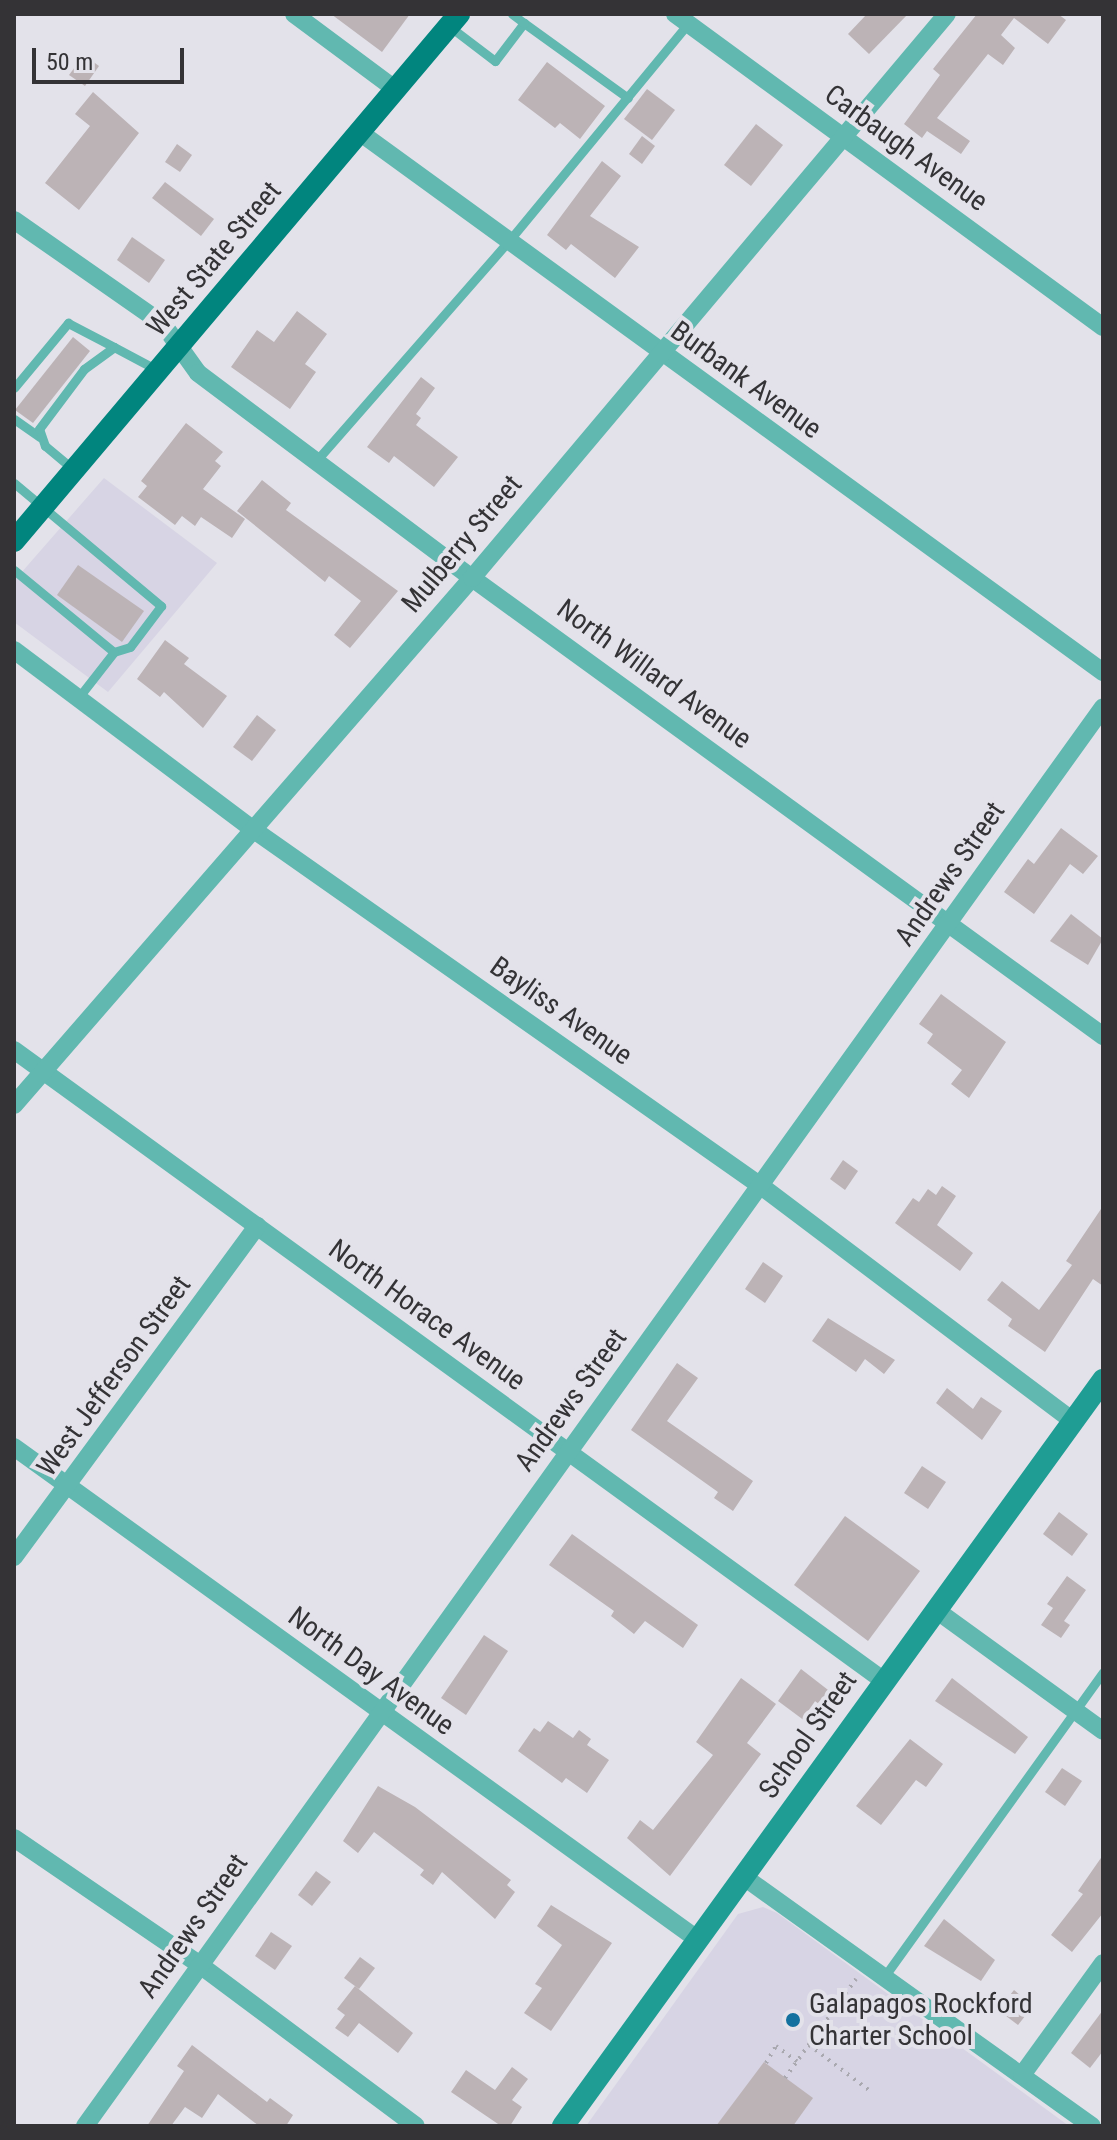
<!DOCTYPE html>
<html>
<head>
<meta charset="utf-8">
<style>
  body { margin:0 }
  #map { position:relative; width:1117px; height:2140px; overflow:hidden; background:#e3e2ea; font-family:"Roboto Condensed",sans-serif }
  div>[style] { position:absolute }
  .built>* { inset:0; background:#d7d4e4 }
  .building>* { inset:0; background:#bcb3b6 }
  .path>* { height:4px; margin-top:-2px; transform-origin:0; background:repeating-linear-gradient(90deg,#a9a8af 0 2px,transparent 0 8px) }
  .service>* { height:9px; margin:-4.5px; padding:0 4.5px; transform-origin:4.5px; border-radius:4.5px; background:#61b8b0 }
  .minor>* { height:18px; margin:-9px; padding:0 9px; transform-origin:9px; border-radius:9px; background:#61b8b0 }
  .secondary>* { height:22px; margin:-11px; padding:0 11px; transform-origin:11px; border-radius:11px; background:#1f9d94 }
  .primary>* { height:22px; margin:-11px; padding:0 11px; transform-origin:11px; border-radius:11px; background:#01857e }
  .dots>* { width:22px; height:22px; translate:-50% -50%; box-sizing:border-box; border:4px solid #e3e2ea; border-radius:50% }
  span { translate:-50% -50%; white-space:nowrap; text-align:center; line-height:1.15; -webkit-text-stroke:8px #e3e2ea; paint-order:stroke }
  .street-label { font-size:28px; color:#343336 }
  .poi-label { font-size:28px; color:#343336 }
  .left { translate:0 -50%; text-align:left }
  .frame { position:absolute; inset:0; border:16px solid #343336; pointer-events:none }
  .scale { position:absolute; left:32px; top:48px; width:152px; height:36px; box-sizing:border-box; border:4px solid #343336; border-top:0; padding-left:10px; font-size:24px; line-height:28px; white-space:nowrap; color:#343336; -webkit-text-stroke:6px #e3e2ea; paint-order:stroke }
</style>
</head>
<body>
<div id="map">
  <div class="built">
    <div style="clip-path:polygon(104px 478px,217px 563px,108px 692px,14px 622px,14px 581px)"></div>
    <div style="clip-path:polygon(763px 1907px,777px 1913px,1069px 2126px,586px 2126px,738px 1914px)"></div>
  </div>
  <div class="building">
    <div style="clip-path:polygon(331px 14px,410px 14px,382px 52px)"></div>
    <div style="clip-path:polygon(867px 14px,908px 14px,869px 54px,848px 34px)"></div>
    <div style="clip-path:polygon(977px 14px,1058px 14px,1066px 20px,1048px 44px,1014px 18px,1001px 35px,1015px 48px,1003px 65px,988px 54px,937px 118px,970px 141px,961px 154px,927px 131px,922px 138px,904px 124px,940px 75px,933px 69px)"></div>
    <div style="clip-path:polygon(84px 55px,99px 66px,85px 86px,69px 75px)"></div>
    <div style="clip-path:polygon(547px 62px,605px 106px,580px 139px,560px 123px,555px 128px,518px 100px)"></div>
    <div style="clip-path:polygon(647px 89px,675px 110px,652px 140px,624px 119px)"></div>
    <div style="clip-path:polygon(93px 92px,139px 133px,79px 210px,45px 183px,90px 126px,75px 114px)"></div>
    <div style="clip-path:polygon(756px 124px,783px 145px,751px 186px,724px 165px)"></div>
    <div style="clip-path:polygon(642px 136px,655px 146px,642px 164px,629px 154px)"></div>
    <div style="clip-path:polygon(177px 144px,192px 155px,180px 172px,165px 162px)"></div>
    <div style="clip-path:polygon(602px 161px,621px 176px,590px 216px,639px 247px,615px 278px,571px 244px,566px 250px,547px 235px)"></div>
    <div style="clip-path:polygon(165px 182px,214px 219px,201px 236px,152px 198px)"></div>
    <div style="clip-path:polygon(132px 237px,165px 260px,149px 283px,117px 260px)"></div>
    <div style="clip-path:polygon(297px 311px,327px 334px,305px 364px,316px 372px,290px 409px,231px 367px,257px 330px,274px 342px)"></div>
    <div style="clip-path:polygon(73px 337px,90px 351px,33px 423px,15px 410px)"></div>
    <div style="clip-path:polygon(421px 377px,435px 388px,416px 414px,421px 418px,416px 425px,458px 457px,434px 487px,394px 456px,389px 463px,367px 447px)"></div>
    <div style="clip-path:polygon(186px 423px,223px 452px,215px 461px,221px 466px,203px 489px,245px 519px,232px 538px,201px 517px,195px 526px,182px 516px,175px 525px,138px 497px,147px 486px,141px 481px)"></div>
    <div style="clip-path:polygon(262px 480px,291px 503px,286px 510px,398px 591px,350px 648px,334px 635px,361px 601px,329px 576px,325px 582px,237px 511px)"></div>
    <div style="clip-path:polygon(78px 565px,144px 611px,122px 642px,57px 595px)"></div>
    <div style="clip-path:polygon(165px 640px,189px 658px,184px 664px,227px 696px,203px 728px,164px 692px,160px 697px,137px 679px)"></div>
    <div style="clip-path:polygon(257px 715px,276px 730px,252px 761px,233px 747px)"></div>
    <div style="clip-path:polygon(1061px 828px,1098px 856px,1083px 874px,1070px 864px,1034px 914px,1004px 892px,1028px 859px,1034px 864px)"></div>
    <div style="clip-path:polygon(1071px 914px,1103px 939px,1088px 965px,1050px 941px)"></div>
    <div style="clip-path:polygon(941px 994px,1006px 1042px,969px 1098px,951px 1084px,962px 1070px,927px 1043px,933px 1034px,919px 1024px)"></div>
    <div style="clip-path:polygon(843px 1160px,858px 1171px,845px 1190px,830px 1179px)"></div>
    <div style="clip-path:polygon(942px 1186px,956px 1196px,937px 1225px,973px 1253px,960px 1271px,895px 1223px,913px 1198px,919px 1202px,928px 1189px,936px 1195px)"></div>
    <div style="clip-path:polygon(1103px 1206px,1103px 1286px,1093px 1279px,1045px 1352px,1008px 1326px,1012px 1319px,987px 1300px,1002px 1281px,1039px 1310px,1072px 1265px,1066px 1261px)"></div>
    <div style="clip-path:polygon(763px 1262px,783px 1276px,765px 1303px,745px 1289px)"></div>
    <div style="clip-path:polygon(828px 1318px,895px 1360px,884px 1374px,865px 1359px,856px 1372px,812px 1341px)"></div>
    <div style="clip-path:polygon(677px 1363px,698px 1378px,667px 1421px,753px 1481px,733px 1511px,714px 1498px,718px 1492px,631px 1430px)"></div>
    <div style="clip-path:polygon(947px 1388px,973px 1409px,981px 1397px,1002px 1411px,982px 1440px,936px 1403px)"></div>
    <div style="clip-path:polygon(922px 1466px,946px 1482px,928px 1509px,904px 1493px)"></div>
    <div style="clip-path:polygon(1059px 1512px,1088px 1534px,1072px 1556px,1043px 1534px)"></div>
    <div style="clip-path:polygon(845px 1516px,920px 1571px,868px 1641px,794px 1585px)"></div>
    <div style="clip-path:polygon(572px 1534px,698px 1625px,683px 1648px,645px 1621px,634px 1634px,611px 1616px,614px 1611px,549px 1565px)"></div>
    <div style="clip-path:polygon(1067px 1576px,1086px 1590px,1064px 1621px,1070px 1625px,1061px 1638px,1041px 1625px,1053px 1608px,1047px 1604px)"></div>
    <div style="clip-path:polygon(484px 1635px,508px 1651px,466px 1715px,441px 1698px)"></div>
    <div style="clip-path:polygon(801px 1669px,832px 1693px,809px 1724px,778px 1701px)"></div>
    <div style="clip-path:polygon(741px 1678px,776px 1704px,747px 1743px,761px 1754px,670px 1876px,627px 1838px,640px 1820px,653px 1830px,713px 1755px,696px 1742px)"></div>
    <div style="clip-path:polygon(952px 1678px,1028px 1737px,1015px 1754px,935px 1701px)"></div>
    <div style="clip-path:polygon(548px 1721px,573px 1738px,579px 1730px,591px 1739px,587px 1745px,609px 1760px,587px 1793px,566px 1778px,562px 1783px,518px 1751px,534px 1728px,540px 1732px)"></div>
    <div style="clip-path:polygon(910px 1739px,943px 1764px,926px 1787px,916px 1780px,881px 1825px,856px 1806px)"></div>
    <div style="clip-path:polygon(1062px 1768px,1082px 1781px,1065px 1806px,1045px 1792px)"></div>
    <div style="clip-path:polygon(378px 1786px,415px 1807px,511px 1880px,507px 1885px,515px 1892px,495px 1919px,442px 1872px,433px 1885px,420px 1875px,424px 1870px,374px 1832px,358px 1853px,343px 1841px)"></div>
    <div style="clip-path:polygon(1103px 1855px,1103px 1913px,1072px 1952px,1051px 1935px,1083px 1894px,1078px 1891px)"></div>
    <div style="clip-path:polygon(316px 1871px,331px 1882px,312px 1906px,298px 1895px)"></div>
    <div style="clip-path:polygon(551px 1905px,612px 1943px,551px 2031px,524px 2013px,542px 1988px,535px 1984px,562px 1945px,537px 1926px)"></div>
    <div style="clip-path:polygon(944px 1919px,995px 1960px,981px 1981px,924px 1946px)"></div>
    <div style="clip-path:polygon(271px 1932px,292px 1946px,275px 1970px,255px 1956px)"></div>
    <div style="clip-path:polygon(360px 1957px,375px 1968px,359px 1989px,344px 1978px)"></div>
    <div style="clip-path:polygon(355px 1986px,413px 2033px,398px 2053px,359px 2023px,348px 2037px,335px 2028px,345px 2015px,337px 2009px)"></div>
    <div style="clip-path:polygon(1014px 1990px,1033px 2006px,1018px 2025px,998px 2010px)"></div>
    <div style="clip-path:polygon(1103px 2010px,1103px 2051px,1090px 2068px,1071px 2053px)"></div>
    <div style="clip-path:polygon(192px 2045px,267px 2102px,270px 2098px,293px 2115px,286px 2126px,259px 2126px,218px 2094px,202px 2118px,185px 2107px,171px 2126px,147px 2126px,184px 2071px,177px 2066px)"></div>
    <div style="clip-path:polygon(764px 2062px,813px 2098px,793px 2126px,716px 2126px)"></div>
    <div style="clip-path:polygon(512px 2067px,528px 2079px,512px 2100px,522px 2107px,510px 2126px,501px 2126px,451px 2092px,466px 2070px,495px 2090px)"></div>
  </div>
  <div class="path">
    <div style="left:809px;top:2045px;width:75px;rotate:36.9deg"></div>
    <div style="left:766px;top:2063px;width:20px;rotate:-60deg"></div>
    <div style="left:776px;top:2046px;width:26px;rotate:36deg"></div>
    <div style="left:785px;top:2078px;width:122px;rotate:-54.4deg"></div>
  </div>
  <div class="service">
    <div style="left:524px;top:23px;width:128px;rotate:35.8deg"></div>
    <div style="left:449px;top:26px;width:58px;rotate:37.3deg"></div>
    <div style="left:495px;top:61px;width:48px;rotate:-52.7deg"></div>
    <div style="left:524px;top:23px;width:15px;rotate:-143deg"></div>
    <div style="left:14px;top:388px;width:85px;rotate:-50.3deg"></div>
    <div style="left:68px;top:323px;width:52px;rotate:27.6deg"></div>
    <div style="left:14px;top:419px;width:32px;rotate:35deg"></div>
    <div style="left:316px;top:461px;width:291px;rotate:-48.8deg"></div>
    <div style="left:508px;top:242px;width:283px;rotate:-50.5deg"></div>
    <div style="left:74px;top:470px;width:38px;rotate:-140deg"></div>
    <div style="left:45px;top:446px;width:18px;rotate:-109deg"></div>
    <div style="left:39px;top:429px;width:75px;rotate:-53.1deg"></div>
    <div style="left:84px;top:369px;width:37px;rotate:-36deg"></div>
    <div style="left:114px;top:347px;width:49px;rotate:28.1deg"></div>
    <div style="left:14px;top:483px;width:192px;rotate:39.9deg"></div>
    <div style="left:161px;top:606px;width:51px;rotate:127.1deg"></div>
    <div style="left:130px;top:647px;width:17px;rotate:163deg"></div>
    <div style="left:14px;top:570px;width:129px;rotate:39.4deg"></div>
    <div style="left:114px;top:652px;width:58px;rotate:128deg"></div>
    <div style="left:884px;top:1977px;width:375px;rotate:-54.3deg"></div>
  </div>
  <div class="minor">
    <div style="left:294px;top:14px;width:126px;rotate:36.6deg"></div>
    <div style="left:675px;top:14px;width:530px;rotate:36.18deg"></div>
    <div style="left:358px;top:131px;width:921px;rotate:35.99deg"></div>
    <div style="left:14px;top:220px;width:182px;rotate:34.9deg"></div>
    <div style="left:163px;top:324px;width:60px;rotate:54.5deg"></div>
    <div style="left:198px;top:373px;width:342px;rotate:36.8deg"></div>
    <div style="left:472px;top:578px;width:780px;rotate:35.97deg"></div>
    <div style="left:14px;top:650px;width:300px;rotate:36.9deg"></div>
    <div style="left:254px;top:830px;width:620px;rotate:35.08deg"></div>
    <div style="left:761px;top:1186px;width:391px;rotate:37deg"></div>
    <div style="left:14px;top:1050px;width:1075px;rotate:35.95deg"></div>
    <div style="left:14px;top:1105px;width:698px;rotate:-49.01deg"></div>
    <div style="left:472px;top:578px;width:737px;rotate:-49.9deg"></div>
    <div style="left:14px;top:1447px;width:842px;rotate:35.77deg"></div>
    <div style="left:14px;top:1557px;width:411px;rotate:-53.7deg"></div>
    <div style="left:936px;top:1610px;width:206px;rotate:35.9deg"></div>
    <div style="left:14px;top:1838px;width:225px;rotate:34.3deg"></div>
    <div style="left:200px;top:1965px;width:269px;rotate:36.7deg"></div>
    <div style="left:744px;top:1877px;width:428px;rotate:35.6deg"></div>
    <div style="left:1022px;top:2075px;width:138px;rotate:-54.1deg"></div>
    <div style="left:85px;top:2126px;width:1746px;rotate:-54.34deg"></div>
  </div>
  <div class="secondary">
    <div style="left:563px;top:2126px;width:921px;rotate:-54.1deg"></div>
  </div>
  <div class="primary">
    <div style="left:14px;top:541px;width:690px;rotate:-49.82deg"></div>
  </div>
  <div class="dots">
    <div style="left:793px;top:2020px;background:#13719f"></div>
  </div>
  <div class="street-label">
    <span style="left:906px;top:148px;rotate:36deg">Carbaugh Avenue</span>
    <span style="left:214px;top:259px;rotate:-50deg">West State Street</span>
    <span style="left:746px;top:380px;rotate:36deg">Burbank Avenue</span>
    <span style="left:462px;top:544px;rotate:-50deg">Mulberry Street</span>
    <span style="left:654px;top:674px;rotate:36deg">North Willard Avenue</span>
    <span style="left:950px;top:874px;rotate:-55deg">Andrews Street</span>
    <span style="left:561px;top:1011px;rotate:35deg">Bayliss Avenue</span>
    <span style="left:427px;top:1315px;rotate:36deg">North Horace Avenue</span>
    <span style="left:114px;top:1376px;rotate:-54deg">West Jefferson Street</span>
    <span style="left:571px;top:1400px;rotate:-54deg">Andrews Street</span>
    <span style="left:371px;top:1671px;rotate:36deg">North Day Avenue</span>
    <span style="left:808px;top:1735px;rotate:-55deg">School Street</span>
    <span style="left:193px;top:1926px;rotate:-55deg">Andrews Street</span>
  </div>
  <div class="poi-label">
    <span class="left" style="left:809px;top:2020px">Galapagos Rockford<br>Charter School</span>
  </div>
  <div class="frame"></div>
  <div class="scale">50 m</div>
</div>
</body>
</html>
